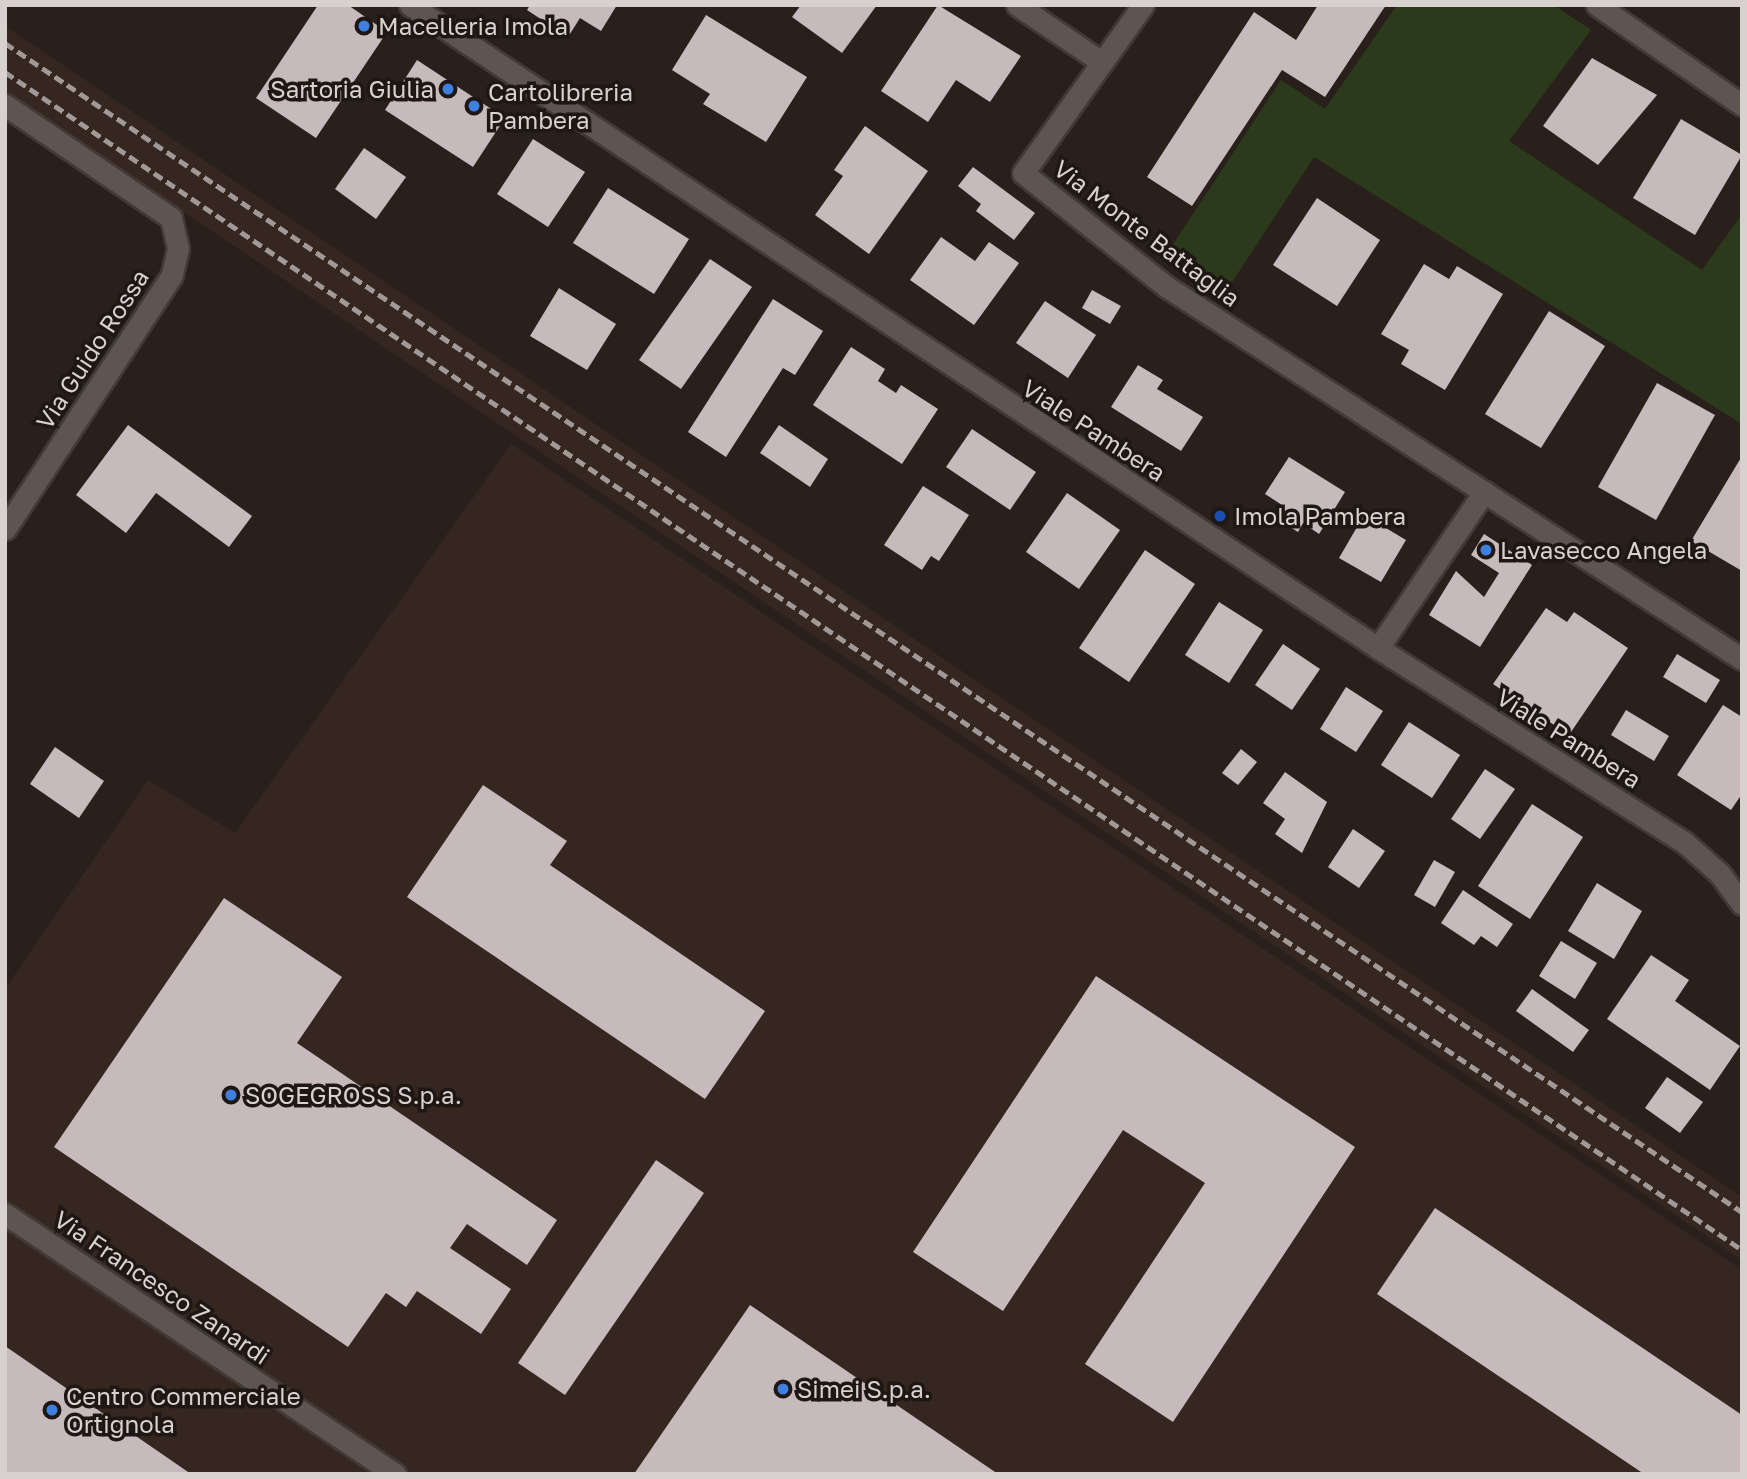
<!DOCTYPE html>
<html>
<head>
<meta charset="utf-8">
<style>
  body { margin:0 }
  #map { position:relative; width:1747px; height:1479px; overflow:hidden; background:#29201c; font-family:"Golos Text",sans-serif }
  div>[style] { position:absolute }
  .built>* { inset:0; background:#35271f }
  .green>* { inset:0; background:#2b3a1b }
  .building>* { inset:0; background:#c6babd }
  .roads { filter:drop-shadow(2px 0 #413a37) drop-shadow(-2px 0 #413a37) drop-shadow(0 2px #413a37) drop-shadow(0 -2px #413a37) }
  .minor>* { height:21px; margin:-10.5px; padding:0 10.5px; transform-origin:10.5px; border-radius:10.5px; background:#5e5550 }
  .rail>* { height:5px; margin-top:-2.5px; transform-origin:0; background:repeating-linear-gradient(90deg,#a09997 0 10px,transparent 0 15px) }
  .dots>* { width:19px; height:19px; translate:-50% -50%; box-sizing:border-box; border:4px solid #1f1713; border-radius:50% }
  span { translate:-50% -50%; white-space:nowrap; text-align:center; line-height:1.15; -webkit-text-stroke:7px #1f1713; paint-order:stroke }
  .poi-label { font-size:24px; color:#d7d1cf }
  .left { translate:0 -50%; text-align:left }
  .right { translate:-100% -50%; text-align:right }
  .street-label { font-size:24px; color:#d7d1cf }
  .frame { position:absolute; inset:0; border:7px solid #d7d1cf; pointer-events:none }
</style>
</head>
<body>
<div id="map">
  <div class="built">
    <div style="clip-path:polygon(5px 26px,1742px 1197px,1742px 1260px,5px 92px)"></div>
    <div style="clip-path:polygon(511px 444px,1742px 1270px,1742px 1474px,5px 1474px,5px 989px,148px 780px,235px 833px)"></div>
  </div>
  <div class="green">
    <div style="clip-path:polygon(1397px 5px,1554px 5px,1591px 30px,1509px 141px,1702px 270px,1742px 214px,1742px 424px,1314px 157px,1223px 296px,1164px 258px,1281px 80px,1325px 109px)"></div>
  </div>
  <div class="building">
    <div style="clip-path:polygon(318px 5px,348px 5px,387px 32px,316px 138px,256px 98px)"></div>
    <div style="clip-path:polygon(530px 5px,617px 5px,601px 31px,580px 18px,568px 37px,527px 10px)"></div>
    <div style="clip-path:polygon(801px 5px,877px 5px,842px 53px,792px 17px)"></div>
    <div style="clip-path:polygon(938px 5px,1021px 56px,990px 102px,956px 80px,928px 122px,881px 91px)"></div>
    <div style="clip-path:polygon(1318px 5px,1386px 5px,1325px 97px,1282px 70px,1192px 206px,1147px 177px,1254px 12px,1296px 40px)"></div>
    <div style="clip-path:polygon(706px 15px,807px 77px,766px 142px,703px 104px,710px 94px,672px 70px)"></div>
    <div style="clip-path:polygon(1592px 58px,1657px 95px,1598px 165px,1543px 126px)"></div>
    <div style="clip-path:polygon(417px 60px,505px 118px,473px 167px,385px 110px)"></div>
    <div style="clip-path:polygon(1681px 119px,1742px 155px,1695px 235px,1633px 198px)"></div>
    <div style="clip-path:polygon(865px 126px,928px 171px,869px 254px,815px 215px,843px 176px,834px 170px)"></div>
    <div style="clip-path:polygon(533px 139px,585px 172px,548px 227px,497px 194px)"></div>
    <div style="clip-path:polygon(364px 148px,406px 177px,376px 219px,335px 189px)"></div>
    <div style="clip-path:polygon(973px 167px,1035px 213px,1014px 240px,976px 211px,981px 204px,958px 186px)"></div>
    <div style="clip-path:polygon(608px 188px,689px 239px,654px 294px,573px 243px)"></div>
    <div style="clip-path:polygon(1317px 198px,1380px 240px,1337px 306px,1273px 265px)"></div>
    <div style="clip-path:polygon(941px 237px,975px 261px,989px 242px,1019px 263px,974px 325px,910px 280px)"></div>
    <div style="clip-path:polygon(710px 259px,752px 287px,681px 389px,639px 360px)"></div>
    <div style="clip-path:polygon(1424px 264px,1449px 279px,1457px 266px,1503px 294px,1445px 390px,1401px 364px,1409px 350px,1381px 334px)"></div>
    <div style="clip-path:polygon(559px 288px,616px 324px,587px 370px,530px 336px)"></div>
    <div style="clip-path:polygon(1092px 290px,1121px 306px,1110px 324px,1082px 308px)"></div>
    <div style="clip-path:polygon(773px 299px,823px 331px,795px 375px,783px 368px,726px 457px,688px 432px)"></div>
    <div style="clip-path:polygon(1045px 301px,1096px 335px,1068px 378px,1016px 343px)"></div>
    <div style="clip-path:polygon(1549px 311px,1605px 346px,1541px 448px,1485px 414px)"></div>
    <div style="clip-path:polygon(851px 347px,885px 369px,878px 381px,896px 393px,901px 385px,938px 409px,902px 464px,813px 405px)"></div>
    <div style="clip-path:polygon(1138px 365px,1163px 380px,1157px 389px,1203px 417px,1181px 451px,1111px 407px)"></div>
    <div style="clip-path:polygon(1657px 383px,1715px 415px,1656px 520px,1598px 487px)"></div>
    <div style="clip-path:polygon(128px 425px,252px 516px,229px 547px,156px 493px,126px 533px,76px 495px)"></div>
    <div style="clip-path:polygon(779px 425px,828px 459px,810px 487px,760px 453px)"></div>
    <div style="clip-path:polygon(972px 429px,1036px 472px,1010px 510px,946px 467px)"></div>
    <div style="clip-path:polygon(1742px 456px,1742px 571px,1691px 541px)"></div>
    <div style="clip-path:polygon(1289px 457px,1345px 492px,1319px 534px,1303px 523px,1298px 532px,1274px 517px,1282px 505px,1265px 494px)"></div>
    <div style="clip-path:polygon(923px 486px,969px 515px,939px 561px,931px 556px,922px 570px,884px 545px)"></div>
    <div style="clip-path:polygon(1067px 493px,1120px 530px,1079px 589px,1026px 552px)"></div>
    <div style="clip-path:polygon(1364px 515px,1406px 540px,1381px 582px,1339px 558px)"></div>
    <div style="clip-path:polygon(1484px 534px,1532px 565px,1480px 647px,1429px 615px,1456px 571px,1484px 597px,1499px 573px,1471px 555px)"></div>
    <div style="clip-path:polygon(1145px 550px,1195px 584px,1129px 682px,1079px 648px)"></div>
    <div style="clip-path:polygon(1219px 602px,1263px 630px,1229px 683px,1185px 655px)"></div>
    <div style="clip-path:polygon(1546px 608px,1567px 622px,1574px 612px,1628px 648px,1569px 735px,1493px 684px)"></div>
    <div style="clip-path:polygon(1283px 644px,1320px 669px,1292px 710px,1255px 685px)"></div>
    <div style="clip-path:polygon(1677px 654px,1720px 680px,1706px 703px,1663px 677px)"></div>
    <div style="clip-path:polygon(1346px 687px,1383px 711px,1356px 752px,1320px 729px)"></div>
    <div style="clip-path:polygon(1723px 705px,1742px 717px,1742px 794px,1731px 810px,1677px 775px)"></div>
    <div style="clip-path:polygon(1626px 710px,1669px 736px,1654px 761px,1611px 735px)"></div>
    <div style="clip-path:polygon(1409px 722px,1460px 755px,1432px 798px,1381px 765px)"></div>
    <div style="clip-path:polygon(55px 747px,104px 781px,79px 818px,30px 784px)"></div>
    <div style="clip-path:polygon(1241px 749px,1257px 762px,1238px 785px,1222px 773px)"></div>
    <div style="clip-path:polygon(1485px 769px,1515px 789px,1480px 839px,1451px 819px)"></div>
    <div style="clip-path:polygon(1285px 772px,1327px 802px,1302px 853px,1275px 834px,1285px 819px,1263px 803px)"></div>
    <div style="clip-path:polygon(483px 785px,567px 841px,550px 865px,765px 1011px,705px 1099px,407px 897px)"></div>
    <div style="clip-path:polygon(1532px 804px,1583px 837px,1530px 919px,1478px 886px)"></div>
    <div style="clip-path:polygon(1353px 829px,1385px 851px,1359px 888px,1328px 867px)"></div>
    <div style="clip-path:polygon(1434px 860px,1455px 872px,1435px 907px,1414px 895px)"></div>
    <div style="clip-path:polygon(1597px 883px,1642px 911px,1614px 959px,1568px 931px)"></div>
    <div style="clip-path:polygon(1463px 890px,1513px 924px,1497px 947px,1481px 936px,1474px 945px,1441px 923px)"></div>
    <div style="clip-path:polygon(224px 898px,342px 977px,297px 1043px,557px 1220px,527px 1265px,467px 1224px,450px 1248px,511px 1289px,481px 1334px,417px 1291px,406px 1307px,386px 1293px,348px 1347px,54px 1147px)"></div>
    <div style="clip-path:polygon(1561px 941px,1597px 963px,1575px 999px,1539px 976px)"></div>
    <div style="clip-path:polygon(1651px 955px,1689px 980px,1675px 1001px,1740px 1046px,1710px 1090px,1607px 1019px)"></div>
    <div style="clip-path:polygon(1096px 976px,1355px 1147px,1173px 1422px,1085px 1364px,1205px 1183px,1123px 1130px,1003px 1311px,913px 1252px)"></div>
    <div style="clip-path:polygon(1532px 989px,1589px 1030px,1573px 1052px,1516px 1011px)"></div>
    <div style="clip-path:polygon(1667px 1077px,1703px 1102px,1680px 1133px,1645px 1108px)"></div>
    <div style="clip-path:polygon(656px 1160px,704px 1193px,565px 1395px,518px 1363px)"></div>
    <div style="clip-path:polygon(1435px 1208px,1742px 1415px,1742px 1474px,1644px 1474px,1377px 1294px)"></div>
    <div style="clip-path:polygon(750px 1305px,998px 1474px,634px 1474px)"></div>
    <div style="clip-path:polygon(5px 1346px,191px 1474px,5px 1474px)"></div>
  </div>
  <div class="roads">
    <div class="minor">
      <div style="left:410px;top:5px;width:1162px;rotate:33.59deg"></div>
      <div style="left:1378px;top:648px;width:362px;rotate:32.4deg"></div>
      <div style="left:1684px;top:842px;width:48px;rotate:41.6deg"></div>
      <div style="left:1720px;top:874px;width:37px;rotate:54deg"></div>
      <div style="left:1017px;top:5px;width:100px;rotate:34deg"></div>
      <div style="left:1143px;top:5px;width:206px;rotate:125.5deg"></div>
      <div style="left:1023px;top:173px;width:184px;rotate:38.4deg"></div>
      <div style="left:1167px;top:287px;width:685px;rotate:32.9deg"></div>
      <div style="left:1597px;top:5px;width:176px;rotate:34.6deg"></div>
      <div style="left:5px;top:105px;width:201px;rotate:34.2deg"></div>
      <div style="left:171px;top:218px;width:31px;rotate:77deg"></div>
      <div style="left:178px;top:248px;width:28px;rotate:103deg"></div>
      <div style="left:172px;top:275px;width:304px;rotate:123.3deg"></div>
      <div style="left:1378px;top:648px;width:189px;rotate:-55.8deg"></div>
      <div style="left:5px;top:1214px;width:469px;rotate:33.7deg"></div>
    </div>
  </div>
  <div class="rail">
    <div style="left:5px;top:43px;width:2094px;rotate:33.94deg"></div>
    <div style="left:5px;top:72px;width:2099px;rotate:34.14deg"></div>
  </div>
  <div class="dots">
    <div style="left:364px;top:26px;background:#3f7fe0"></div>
    <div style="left:448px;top:89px;background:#3f7fe0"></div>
    <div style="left:474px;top:106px;background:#3f7fe0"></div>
    <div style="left:1220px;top:516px;background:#1a4fb4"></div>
    <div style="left:1486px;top:550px;background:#3f7fe0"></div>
    <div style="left:231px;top:1095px;background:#3f7fe0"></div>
    <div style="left:783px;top:1389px;background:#3f7fe0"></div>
    <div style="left:52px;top:1410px;background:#3f7fe0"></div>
  </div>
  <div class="poi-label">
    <span class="left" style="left:378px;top:26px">Macelleria Imola</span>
    <span class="right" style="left:434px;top:89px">Sartoria Giulia</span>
    <span class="left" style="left:488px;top:106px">Cartolibreria<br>Pambera</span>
    <span class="left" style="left:1234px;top:516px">Imola Pambera</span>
    <span class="left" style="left:1500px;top:550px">Lavasecco Angela</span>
    <span class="left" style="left:245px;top:1095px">SOGEGROSS S.p.a.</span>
    <span class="left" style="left:797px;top:1389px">Simei S.p.a.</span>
    <span class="left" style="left:66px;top:1410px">Centro Commerciale<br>Ortignola</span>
  </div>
  <div class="street-label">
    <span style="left:1147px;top:233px;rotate:37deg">Via Monte Battaglia</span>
    <span style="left:92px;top:349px;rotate:-57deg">Via Guido Rossa</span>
    <span style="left:1094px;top:430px;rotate:33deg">Viale Pambera</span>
    <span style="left:1569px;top:738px;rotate:32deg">Viale Pambera</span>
    <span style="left:162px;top:1287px;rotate:34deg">Via Francesco Zanardi</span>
  </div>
  <div class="frame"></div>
</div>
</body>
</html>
